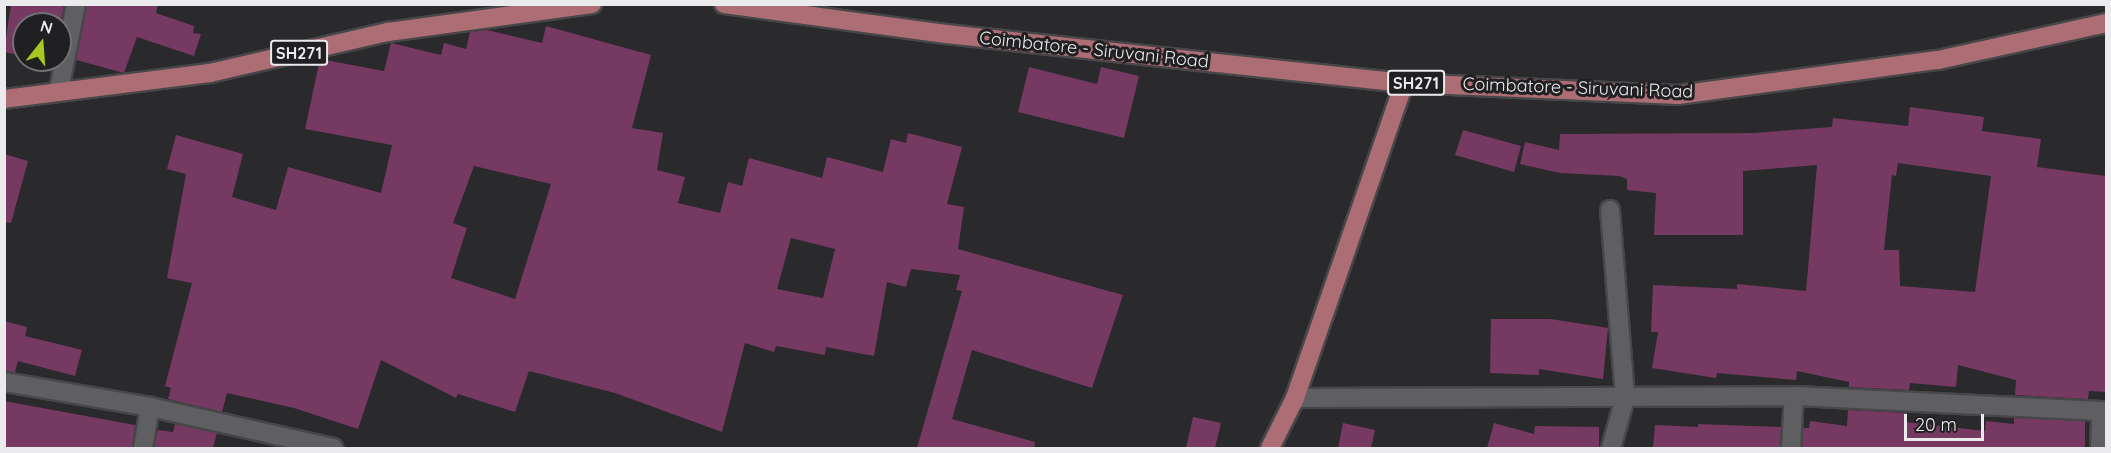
<!DOCTYPE html>
<html>
<head>
<meta charset="utf-8">
<style>
  body { margin:0 }
  #map { position:relative; width:2111px; height:453px; overflow:hidden; background:#2a292c; font-family:Quicksand,sans-serif }
  div>[style] { position:absolute }
  .building>* { inset:0; background:#753962 }
  .roads { filter:drop-shadow(2px 0 #474648) drop-shadow(-2px 0 #474648) drop-shadow(0 2px #474648) drop-shadow(0 -2px #474648) }
  .minor>* { height:18px; margin:-9px; padding:0 9px; transform-origin:9px; border-radius:9px; background:#5f5e61 }
  .primary>* { height:18px; margin:-9px; padding:0 9px; transform-origin:9px; border-radius:9px; background:#ad6d75 }
  span { translate:-50% -50%; white-space:nowrap; text-align:center; line-height:1.15; -webkit-text-stroke:6px #201f22; paint-order:stroke }
  .shield-label span { padding:2px 4px; background:#201f22; border:2px solid; border-radius:4px; -webkit-text-stroke-width:0 }
  .shield-label { font-size:16px; color:#ebeaec; font-weight:700 }
  .street-label { font-size:18px; color:#ebeaec }
  .frame { position:absolute; inset:0; border:6px solid #ebeaec; pointer-events:none }
  .north { position:absolute; left:12px; top:12px; width:60px; height:60px; box-sizing:border-box; background:#201f22; border:2px solid #717073; border-radius:50%; rotate:17deg; font-size:16px; font-weight:700; line-height:24px; text-align:center; color:#ebeaec }
  .north::after { content:''; display:block; margin:auto; width:21px; height:27px; background:#a6c821; clip-path:polygon(50% 0,100% 100%,50% 72%,0 100%) }
  .scale { position:absolute; left:1904px; top:414px; width:80px; height:27px; box-sizing:border-box; border:3px solid #ebeaec; border-top:0; padding-left:8px; font-size:18px; line-height:21px; white-space:nowrap; color:#ebeaec; -webkit-text-stroke:4px #201f22; paint-order:stroke }
</style>
</head>
<body>
<div id="map">
  <div class="building">
    <div style="clip-path:polygon(11px 4px,64px 4px,60px 27px,24px 24px,24px 56px,4px 52px)"></div>
    <div style="clip-path:polygon(87px 4px,158px 4px,156px 13px,194px 26px,193px 33px,201px 34px,194px 56px,137px 37px,124px 73px,76px 60px)"></div>
    <div style="clip-path:polygon(evenodd,546px 26px,651px 55px,632px 128px,663px 133px,657px 170px,685px 177px,678px 203px,720px 213px,728px 182px,742px 186px,749px 158px,822px 178px,827px 157px,883px 172px,891px 139px,906px 143px,908px 133px,962px 147px,947px 204px,964px 207px,958px 249px,1123px 295px,1092px 388px,972px 350px,952px 419px,1035px 442px,1034px 448px,917px 448px,962px 291px,956px 290px,960px 275px,911px 269px,906px 287px,887px 282px,874px 356px,826px 347px,825px 355px,776px 346px,774px 352px,745px 343px,722px 432px,615px 393px,529px 371px,515px 412px,458px 394px,456px 398px,381px 360px,358px 429px,294px 408px,227px 393px,222px 412px,168px 399px,171px 388px,165px 386px,192px 283px,167px 278px,186px 174px,167px 169px,176px 135px,243px 154px,232px 197px,276px 210px,288px 167px,381px 193px,392px 145px,305px 129px,320px 59px,384px 71px,391px 43px,441px 55px,444px 43px,466px 49px,470px 32px,487px 30px,542px 43px,546px 26px,474px 166px,551px 184px,515px 299px,451px 278px,467px 228px,453px 223px,474px 166px,546px 26px,791px 238px,835px 249px,823px 298px,777px 289px,791px 238px)"></div>
    <div style="clip-path:polygon(1029px 67px,1097px 84px,1101px 67px,1139px 76px,1124px 138px,1018px 112px)"></div>
    <div style="clip-path:polygon(evenodd,1910px 107px,1984px 117px,1982px 131px,2041px 139px,2037px 167px,2106px 176px,2106px 392px,2089px 391px,2088px 399px,2015px 395px,2016px 380px,1958px 365px,1956px 387px,1910px 383px,1909px 390px,1849px 387px,1849px 382px,1797px 371px,1796px 380px,1717px 373px,1716px 378px,1652px 368px,1658px 332px,1651px 332px,1653px 285px,1737px 289px,1737px 284px,1806px 291px,1817px 165px,1743px 171px,1743px 235px,1654px 235px,1656px 193px,1627px 190px,1627px 179px,1619px 176px,1560px 173px,1520px 164px,1525px 142px,1559px 150px,1560px 134px,1753px 133px,1832px 127px,1833px 118px,1908px 126px,1910px 107px,1898px 163px,1991px 176px,1975px 292px,1900px 286px,1899px 250px,1884px 250px,1892px 175px,1896px 176px,1898px 163px)"></div>
    <div style="clip-path:polygon(1463px 130px,1521px 146px,1514px 172px,1455px 155px)"></div>
    <div style="clip-path:polygon(4px 154px,28px 161px,11px 223px,4px 222px)"></div>
    <div style="clip-path:polygon(1491px 319px,1551px 319px,1608px 328px,1603px 379px,1539px 369px,1539px 375px,1490px 373px)"></div>
    <div style="clip-path:polygon(4px 321px,27px 327px,25px 336px,82px 350px,75px 376px,18px 361px,15px 372px,4px 371px)"></div>
    <div style="clip-path:polygon(4px 401px,135px 425px,132px 448px,4px 448px)"></div>
    <div style="clip-path:polygon(1848px 410px,1907px 413px,1906px 422px,1985px 431px,1986px 421px,2014px 424px,2014px 418px,2085px 421px,2085px 448px,1802px 448px,1803px 428px,1809px 428px,1810px 421px,1847px 426px)"></div>
    <div style="clip-path:polygon(1193px 417px,1221px 423px,1215px 448px,1186px 448px)"></div>
    <div style="clip-path:polygon(1343px 423px,1375px 430px,1371px 448px,1338px 448px)"></div>
    <div style="clip-path:polygon(1494px 423px,1534px 434px,1535px 426px,1599px 427px,1599px 448px,1487px 448px)"></div>
    <div style="clip-path:polygon(175px 424px,217px 433px,213px 448px,154px 448px,158px 430px,173px 432px)"></div>
    <div style="clip-path:polygon(1698px 424px,1781px 427px,1780px 448px,1653px 448px,1655px 425px,1698px 427px)"></div>
  </div>
  <div class="roads">
    <div class="minor">
      <div style="left:59px;top:90px;width:88px;rotate:-78.8deg"></div>
      <div style="left:1610px;top:210px;width:189px;rotate:85.4deg"></div>
      <div style="left:1625px;top:398px;width:52px;rotate:105.6deg"></div>
      <div style="left:4px;top:382px;width:148px;rotate:9.7deg"></div>
      <div style="left:150px;top:407px;width:188px;rotate:12.6deg"></div>
      <div style="left:1295px;top:398px;width:499px;rotate:-0.2deg"></div>
      <div style="left:1794px;top:396px;width:312px;rotate:2.8deg"></div>
      <div style="left:143px;top:448px;width:42px;rotate:-80.3deg"></div>
      <div style="left:1791px;top:448px;width:52px;rotate:-86.7deg"></div>
      <div style="left:2100px;top:448px;width:37px;rotate:-88deg"></div>
    </div>
    <div class="primary">
      <div style="left:724px;top:4px;width:224px;rotate:7.7deg"></div>
      <div style="left:946px;top:34px;width:461px;rotate:6.1deg"></div>
      <div style="left:1404px;top:83px;width:274px;rotate:2.5deg"></div>
      <div style="left:1678px;top:95px;width:262px;rotate:-7.7deg"></div>
      <div style="left:1938px;top:60px;width:172px;rotate:-12.4deg"></div>
      <div style="left:4px;top:99px;width:208px;rotate:-7.2deg"></div>
      <div style="left:210px;top:73px;width:183px;rotate:-13deg"></div>
      <div style="left:388px;top:32px;width:206px;rotate:-7.8deg"></div>
      <div style="left:1270px;top:448px;width:56px;rotate:-63.4deg"></div>
      <div style="left:1295px;top:398px;width:333px;rotate:-70.9deg"></div>
    </div>
  </div>
  <div class="shield-label">
    <span style="left:299px;top:53px">SH271</span>
    <span style="left:1416px;top:83px">SH271</span>
  </div>
  <div class="street-label">
    <span style="left:1094px;top:50px;rotate:6deg">Coimbatore - Siruvani Road</span>
    <span style="left:1578px;top:88px;rotate:2deg">Coimbatore - Siruvani Road</span>
  </div>
  <div class="frame"></div>
  <div class="north">N</div>
  <div class="scale">20 m</div>
</div>
</body>
</html>
